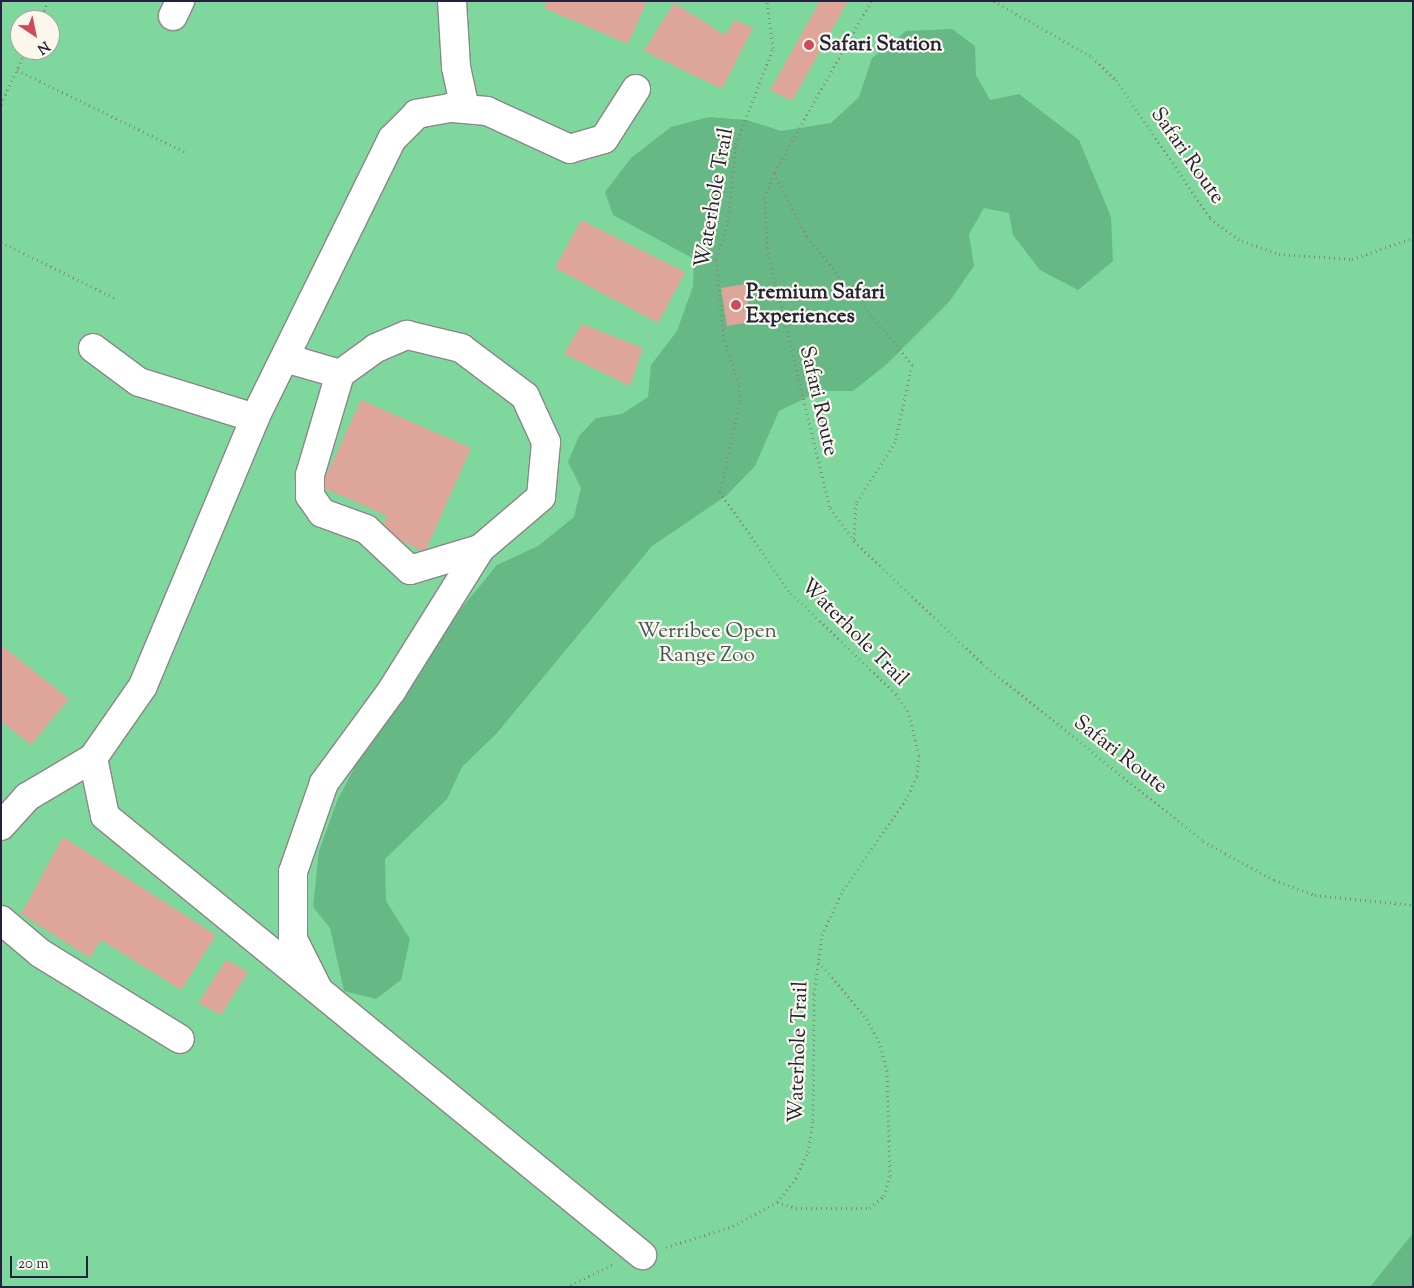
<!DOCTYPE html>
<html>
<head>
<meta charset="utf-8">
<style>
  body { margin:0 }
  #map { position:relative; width:1414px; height:1288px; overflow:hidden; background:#f1ead0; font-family:"Sorts Mill Goudy",serif }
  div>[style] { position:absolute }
  .green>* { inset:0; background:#7ed89e }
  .forest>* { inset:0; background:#66b885 }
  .building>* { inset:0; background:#dea59b }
  .path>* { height:3px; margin-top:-1.5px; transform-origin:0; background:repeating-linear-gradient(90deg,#8a8686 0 1px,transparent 0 5px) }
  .roads { filter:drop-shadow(1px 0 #8a8686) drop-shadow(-1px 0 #8a8686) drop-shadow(0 1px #8a8686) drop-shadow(0 -1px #8a8686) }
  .minor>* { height:28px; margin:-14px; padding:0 14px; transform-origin:14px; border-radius:14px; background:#fff }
  .dots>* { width:14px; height:14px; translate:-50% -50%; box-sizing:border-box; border:2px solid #fbf7ec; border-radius:50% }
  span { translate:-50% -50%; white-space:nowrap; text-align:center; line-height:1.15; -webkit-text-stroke:4.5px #fbf7ec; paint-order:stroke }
  .poi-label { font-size:21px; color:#22223b; font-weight:700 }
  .left { translate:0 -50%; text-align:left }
  .street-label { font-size:21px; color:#22223b }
  .park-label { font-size:21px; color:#3e5959 }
  .frame { position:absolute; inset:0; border:2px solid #22223b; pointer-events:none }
  .north { position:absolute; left:10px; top:10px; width:50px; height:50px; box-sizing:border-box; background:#fbf7ec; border:1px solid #a4a2a5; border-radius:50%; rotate:146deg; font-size:14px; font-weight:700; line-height:20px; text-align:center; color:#22223b }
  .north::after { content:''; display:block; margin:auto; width:18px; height:22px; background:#d1495b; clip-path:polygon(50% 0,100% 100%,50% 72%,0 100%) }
  .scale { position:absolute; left:10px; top:1256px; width:78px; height:22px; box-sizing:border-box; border:2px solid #22223b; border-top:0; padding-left:6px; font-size:15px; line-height:18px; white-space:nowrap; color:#22223b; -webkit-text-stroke:4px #fbf7ec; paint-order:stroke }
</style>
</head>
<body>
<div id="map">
  <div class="green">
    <div style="clip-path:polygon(evenodd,1px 1px,1413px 1px,1413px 1287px,1px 1287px,1px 1px,20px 20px,50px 20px,50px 50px,20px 50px,20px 20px)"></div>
  </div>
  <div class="forest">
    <div style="clip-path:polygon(952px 29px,975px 46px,976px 75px,990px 100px,1019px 94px,1079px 140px,1111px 217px,1113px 261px,1078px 290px,1040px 270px,1013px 235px,1009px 213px,984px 208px,969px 234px,974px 266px,949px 302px,887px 364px,853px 391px,820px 391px,779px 411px,755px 466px,726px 496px,652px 546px,497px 733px,462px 767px,447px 799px,385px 859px,386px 901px,410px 939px,401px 980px,376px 999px,344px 991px,330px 928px,313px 907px,319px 851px,337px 801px,364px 749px,460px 610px,497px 565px,538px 546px,574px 517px,581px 488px,568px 462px,579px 436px,596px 418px,622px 414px,648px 397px,651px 365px,677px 331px,693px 286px,694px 259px,613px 215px,605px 192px,631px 158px,671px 127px,709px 117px,747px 120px,781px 131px,831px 123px,859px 97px,872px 58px,906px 31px)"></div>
    <div style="clip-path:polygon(1413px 1233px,1413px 1287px,1370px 1287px)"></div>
  </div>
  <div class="building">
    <div style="clip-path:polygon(547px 1px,647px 1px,628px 44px,544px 8px)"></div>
    <div style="clip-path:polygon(820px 1px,848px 1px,792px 101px,770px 90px)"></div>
    <div style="clip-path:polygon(674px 3px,725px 35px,735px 20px,753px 28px,722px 89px,644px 51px)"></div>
    <div style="clip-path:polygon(581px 220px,685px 272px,658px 323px,555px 268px)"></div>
    <div style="clip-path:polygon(745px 284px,751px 322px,727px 326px,721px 288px)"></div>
    <div style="clip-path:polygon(582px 324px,643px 348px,630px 386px,564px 354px)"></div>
    <div style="clip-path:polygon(361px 400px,471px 448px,425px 552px,380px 531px,387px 516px,321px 487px)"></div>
    <div style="clip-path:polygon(1px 645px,69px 699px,31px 745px,1px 721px)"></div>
    <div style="clip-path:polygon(63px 837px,216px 935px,181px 990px,101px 940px,90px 958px,21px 914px)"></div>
    <div style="clip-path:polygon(226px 960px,248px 972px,221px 1015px,198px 1003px)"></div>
  </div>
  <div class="path">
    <div style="left:871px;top:1px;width:197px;rotate:119.4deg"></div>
    <div style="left:774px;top:173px;width:26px;rotate:111deg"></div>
    <div style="left:765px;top:197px;width:51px;rotate:87.8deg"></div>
    <div style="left:767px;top:248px;width:268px;rotate:76.4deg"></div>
    <div style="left:830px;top:508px;width:41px;rotate:54deg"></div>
    <div style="left:854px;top:541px;width:178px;rotate:43.6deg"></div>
    <div style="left:983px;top:664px;width:282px;rotate:38.8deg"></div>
    <div style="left:1203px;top:841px;width:81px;rotate:28.8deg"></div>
    <div style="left:1274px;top:880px;width:44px;rotate:20.1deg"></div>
    <div style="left:1315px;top:895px;width:99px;rotate:5.8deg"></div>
    <div style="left:994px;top:1px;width:113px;rotate:29.7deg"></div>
    <div style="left:1092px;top:57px;width:33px;rotate:44deg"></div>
    <div style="left:1116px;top:80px;width:167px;rotate:55.7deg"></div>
    <div style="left:1210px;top:218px;width:39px;rotate:36deg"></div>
    <div style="left:1242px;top:241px;width:39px;rotate:19deg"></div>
    <div style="left:1279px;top:254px;width:73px;rotate:3.9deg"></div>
    <div style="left:1352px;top:259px;width:65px;rotate:-19deg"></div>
    <div style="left:40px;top:20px;width:21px;rotate:-67deg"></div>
    <div style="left:17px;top:70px;width:189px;rotate:26deg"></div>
    <div style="left:1px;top:104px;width:60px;rotate:-65.2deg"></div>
    <div style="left:774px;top:173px;width:72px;rotate:62.7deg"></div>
    <div style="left:807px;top:237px;width:166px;rotate:50.6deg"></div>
    <div style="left:912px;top:365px;width:79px;rotate:102.4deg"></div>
    <div style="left:895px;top:442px;width:72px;rotate:122.6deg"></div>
    <div style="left:856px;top:503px;width:38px;rotate:93deg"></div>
    <div style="left:1px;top:242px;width:129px;rotate:26.2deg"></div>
    <div style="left:777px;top:1202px;width:20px;rotate:18deg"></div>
    <div style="left:796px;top:1208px;width:74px"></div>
    <div style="left:870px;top:1208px;width:18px;rotate:-41deg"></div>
    <div style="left:884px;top:1196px;width:21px;rotate:-73deg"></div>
    <div style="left:890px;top:1176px;width:105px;rotate:-91.6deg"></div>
    <div style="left:887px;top:1071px;width:30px;rotate:-105deg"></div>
    <div style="left:879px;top:1042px;width:30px;rotate:-118deg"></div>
    <div style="left:865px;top:1016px;width:72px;rotate:-130.5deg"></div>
    <div style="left:666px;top:1247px;width:70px;rotate:-17.4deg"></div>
    <div style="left:733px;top:1226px;width:50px;rotate:-28.6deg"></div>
    <div style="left:777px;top:1202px;width:31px;rotate:-52deg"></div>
    <div style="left:796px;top:1178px;width:29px;rotate:-65deg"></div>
    <div style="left:808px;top:1152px;width:32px;rotate:-81deg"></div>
    <div style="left:813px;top:1120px;width:126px;rotate:-89.5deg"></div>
    <div style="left:814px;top:994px;width:60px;rotate:-82.3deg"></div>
    <div style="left:822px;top:935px;width:50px;rotate:-65deg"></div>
    <div style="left:843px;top:890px;width:110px;rotate:-55deg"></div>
    <div style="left:906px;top:800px;width:26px;rotate:-65deg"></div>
    <div style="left:917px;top:776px;width:21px;rotate:-85deg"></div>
    <div style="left:919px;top:755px;width:45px;rotate:-104deg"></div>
    <div style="left:908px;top:711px;width:21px;rotate:-125deg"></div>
    <div style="left:896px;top:694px;width:149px;rotate:-136.1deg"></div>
    <div style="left:789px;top:591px;width:121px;rotate:-124.9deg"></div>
    <div style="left:720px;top:492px;width:93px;rotate:-77.6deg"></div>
    <div style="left:740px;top:401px;width:17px;rotate:-93deg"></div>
    <div style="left:739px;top:384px;width:46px;rotate:-108.8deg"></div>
    <div style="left:724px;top:340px;width:81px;rotate:-95.6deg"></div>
    <div style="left:716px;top:259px;width:39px;rotate:-72deg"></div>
    <div style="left:728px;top:222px;width:78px;rotate:-84.1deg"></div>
    <div style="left:736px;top:144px;width:103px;rotate:-68.9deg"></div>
    <div style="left:773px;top:48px;width:47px;rotate:-97.3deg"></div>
    <div style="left:566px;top:1287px;width:51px;rotate:-25.6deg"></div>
  </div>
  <div class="roads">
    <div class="minor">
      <div style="left:452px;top:1px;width:66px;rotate:86.5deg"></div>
      <div style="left:456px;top:67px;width:43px;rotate:77.9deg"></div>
      <div style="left:173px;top:16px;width:17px;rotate:-65deg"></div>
      <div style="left:636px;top:89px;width:59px;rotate:122.6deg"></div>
      <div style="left:604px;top:139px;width:35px;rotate:164deg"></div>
      <div style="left:570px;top:149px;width:91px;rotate:-155.4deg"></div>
      <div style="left:487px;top:111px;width:37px;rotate:-175deg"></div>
      <div style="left:450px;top:108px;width:34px;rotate:170deg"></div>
      <div style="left:417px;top:114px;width:35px;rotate:135deg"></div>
      <div style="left:392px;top:139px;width:311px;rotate:116.2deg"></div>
      <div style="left:255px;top:418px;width:290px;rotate:112.7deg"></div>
      <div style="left:143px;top:686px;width:88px;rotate:124.8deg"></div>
      <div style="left:93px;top:758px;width:59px;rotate:78.3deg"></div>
      <div style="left:105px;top:816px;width:694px;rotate:39.27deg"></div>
      <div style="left:93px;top:348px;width:57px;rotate:36.5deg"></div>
      <div style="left:139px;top:382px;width:121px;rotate:17.2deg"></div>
      <div style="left:285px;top:358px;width:57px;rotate:16.2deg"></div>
      <div style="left:340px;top:374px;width:44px;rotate:-35.8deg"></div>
      <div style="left:376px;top:348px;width:34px;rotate:-23deg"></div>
      <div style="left:407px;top:335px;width:56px;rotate:13.5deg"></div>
      <div style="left:461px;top:348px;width:80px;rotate:36.9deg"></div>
      <div style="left:525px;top:396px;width:51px;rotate:65.5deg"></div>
      <div style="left:546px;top:442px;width:55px;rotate:95.2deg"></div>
      <div style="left:541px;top:497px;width:80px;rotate:139.6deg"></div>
      <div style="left:480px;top:549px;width:73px;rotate:163.3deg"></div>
      <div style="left:410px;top:570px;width:60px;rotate:-137deg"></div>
      <div style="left:366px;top:529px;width:47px;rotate:-160deg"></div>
      <div style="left:322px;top:513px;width:21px;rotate:-125deg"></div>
      <div style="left:310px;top:496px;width:21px;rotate:-90deg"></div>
      <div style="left:310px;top:475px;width:105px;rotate:-73.5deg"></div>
      <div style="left:1px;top:826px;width:39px;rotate:-48deg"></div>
      <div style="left:27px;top:797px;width:77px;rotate:-30.6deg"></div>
      <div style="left:1px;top:920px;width:51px;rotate:40.2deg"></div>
      <div style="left:40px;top:953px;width:164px;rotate:31.6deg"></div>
      <div style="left:318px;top:989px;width:56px;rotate:-116.6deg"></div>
      <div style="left:293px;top:939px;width:67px;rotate:-90deg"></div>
      <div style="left:293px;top:872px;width:94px;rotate:-70.8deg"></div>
      <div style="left:324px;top:783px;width:115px;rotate:-53.8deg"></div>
      <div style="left:392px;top:690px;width:166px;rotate:-58deg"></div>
    </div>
  </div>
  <div class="dots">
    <div style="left:809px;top:45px;background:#d1495b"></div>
    <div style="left:736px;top:305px;background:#d1495b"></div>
  </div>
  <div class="poi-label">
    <span class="left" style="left:819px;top:45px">Safari Station</span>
    <span class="left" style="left:746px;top:305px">Premium Safari<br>Experiences</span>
  </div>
  <div class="street-label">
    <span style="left:1187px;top:156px;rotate:55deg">Safari Route</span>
    <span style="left:715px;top:198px;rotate:-80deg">Waterhole Trail</span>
    <span style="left:818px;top:401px;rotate:77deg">Safari Route</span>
    <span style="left:854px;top:633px;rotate:45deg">Waterhole Trail</span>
    <span style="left:1120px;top:755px;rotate:38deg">Safari Route</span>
    <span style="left:799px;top:1052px;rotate:-88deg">Waterhole Trail</span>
  </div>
  <div class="park-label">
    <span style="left:707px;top:644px">Werribee Open<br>Range Zoo</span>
  </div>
  <div class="frame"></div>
  <div class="north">N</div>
  <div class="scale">20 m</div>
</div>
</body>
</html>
